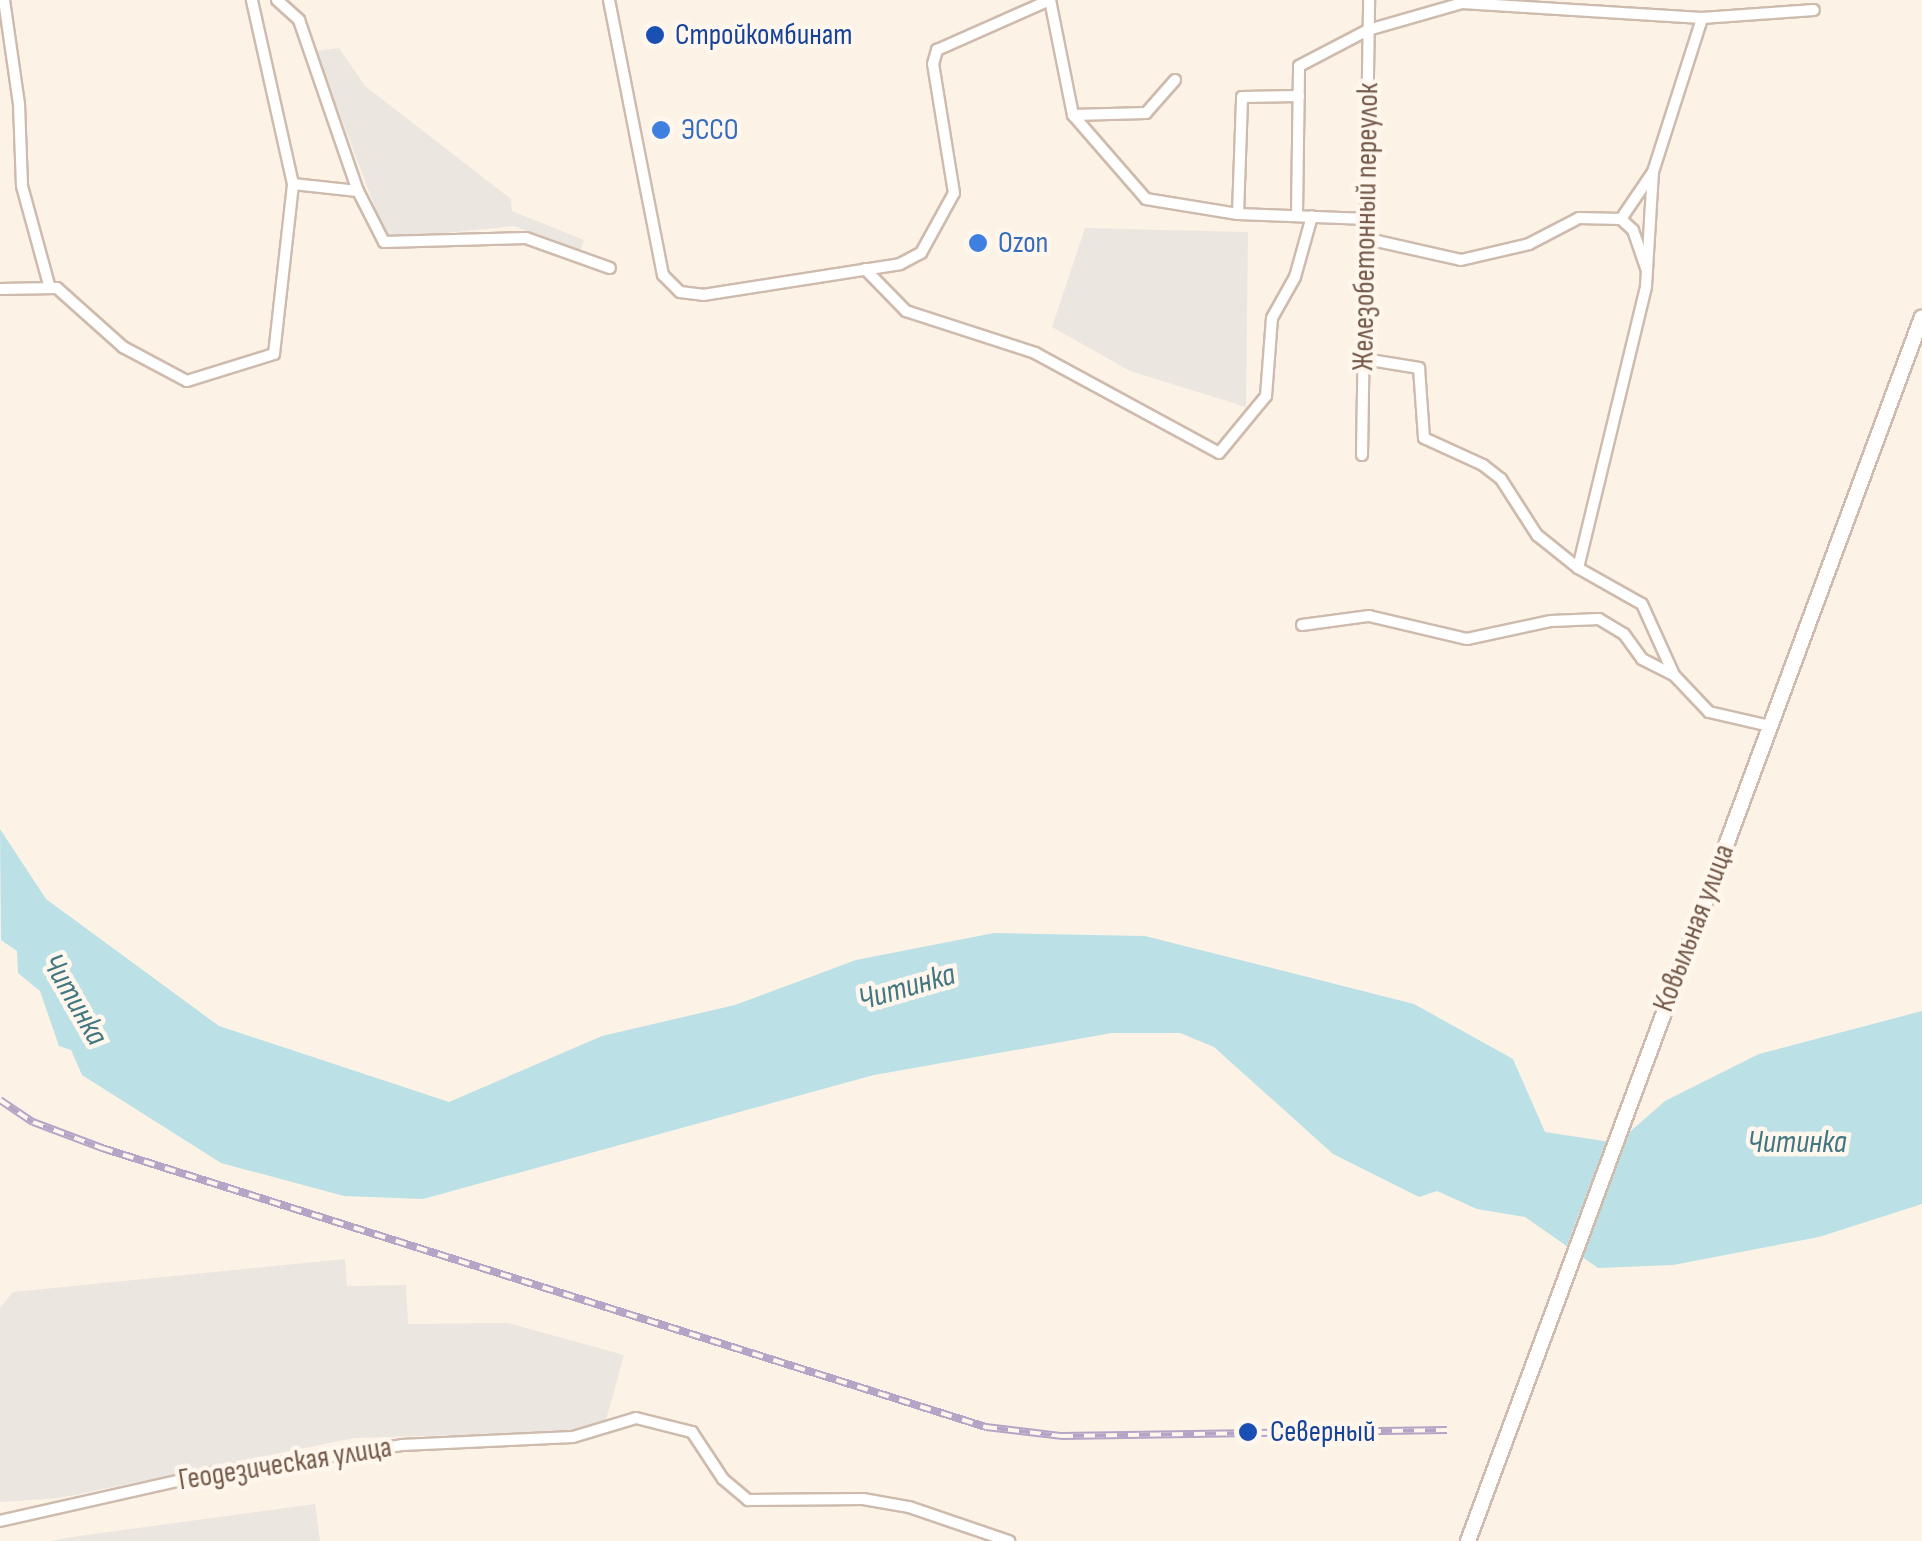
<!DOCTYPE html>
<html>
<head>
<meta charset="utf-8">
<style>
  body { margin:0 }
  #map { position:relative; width:1922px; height:1541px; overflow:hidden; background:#fcf3e6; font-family:"Sofia Sans Condensed",sans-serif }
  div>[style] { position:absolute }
  .industrial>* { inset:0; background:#ece6e0 }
  .water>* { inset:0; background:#bbe0e6 }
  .pier>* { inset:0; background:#fcf3e6 }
  .roads { filter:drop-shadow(2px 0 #cebbad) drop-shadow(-2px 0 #cebbad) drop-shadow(0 2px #cebbad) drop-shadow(0 -2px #cebbad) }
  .minor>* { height:10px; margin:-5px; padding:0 5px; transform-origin:5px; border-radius:5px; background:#fff }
  .secondary>* { height:14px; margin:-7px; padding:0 7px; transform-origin:7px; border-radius:7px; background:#fff }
  .rail>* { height:8px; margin-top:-4px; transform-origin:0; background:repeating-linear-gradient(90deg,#fff7ed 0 11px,#b6a4c6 0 22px); box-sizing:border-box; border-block:2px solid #b6a4c6 }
  .dots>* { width:28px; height:28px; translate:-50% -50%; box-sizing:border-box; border:5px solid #fff7ed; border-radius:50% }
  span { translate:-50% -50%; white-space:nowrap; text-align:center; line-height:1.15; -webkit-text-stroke:9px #fff7ed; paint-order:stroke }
  .transit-label { font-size:30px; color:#164399 }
  .left { translate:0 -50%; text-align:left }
  .shop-label { font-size:30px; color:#366cbe }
  .street-label { font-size:30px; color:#755a4b }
  .water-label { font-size:32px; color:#427781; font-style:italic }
</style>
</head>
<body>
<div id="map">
  <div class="industrial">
    <div style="clip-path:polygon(339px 48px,365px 86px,511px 199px,512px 211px,584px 240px,580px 252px,514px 226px,387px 239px,316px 51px)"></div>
    <div style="clip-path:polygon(1085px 228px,1248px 232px,1246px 407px,1130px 371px,1052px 327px)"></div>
    <div style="clip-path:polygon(345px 1259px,347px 1286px,406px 1285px,408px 1324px,508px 1323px,624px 1355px,603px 1431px,354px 1438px,59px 1498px,0 1502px,0 1308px,13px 1292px)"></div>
    <div style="clip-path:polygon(315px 1504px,320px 1541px,50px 1541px,79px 1536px)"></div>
  </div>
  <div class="water">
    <div style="clip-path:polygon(0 829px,46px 899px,219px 1026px,449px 1102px,602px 1036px,735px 1005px,856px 960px,994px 933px,1145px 936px,1414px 1004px,1513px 1059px,1545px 1132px,1617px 1143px,1665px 1101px,1759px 1054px,1922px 1011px,1922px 1204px,1819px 1237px,1673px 1265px,1598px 1268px,1525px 1217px,1477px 1209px,1437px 1191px,1419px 1197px,1333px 1154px,1214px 1047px,1180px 1033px,1112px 1033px,874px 1075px,423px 1199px,344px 1196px,221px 1163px,82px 1075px,71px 1050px,59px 1046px,40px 991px,18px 973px,17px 951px,1px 940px)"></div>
  </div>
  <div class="pier">
    <div style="clip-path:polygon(1634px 1121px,1581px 1262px,1565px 1251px,1608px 1137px,1616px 1138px)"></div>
  </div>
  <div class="roads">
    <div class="minor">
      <div style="left:4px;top:0;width:105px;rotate:81.8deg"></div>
      <div style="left:19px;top:104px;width:82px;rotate:87.9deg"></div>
      <div style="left:22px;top:186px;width:103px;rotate:74.7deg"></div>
      <div style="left:277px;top:0;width:30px;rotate:42deg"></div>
      <div style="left:299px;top:20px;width:181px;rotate:71deg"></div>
      <div style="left:358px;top:191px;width:57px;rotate:63deg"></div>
      <div style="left:384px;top:242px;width:142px;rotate:-1.6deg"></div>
      <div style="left:526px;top:238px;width:89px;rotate:19.7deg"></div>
      <div style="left:609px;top:0;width:280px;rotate:78.9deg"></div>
      <div style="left:663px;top:275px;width:24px;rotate:45deg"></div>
      <div style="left:680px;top:292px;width:23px;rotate:7deg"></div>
      <div style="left:703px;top:295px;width:199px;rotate:-8.9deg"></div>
      <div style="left:900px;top:264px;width:24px;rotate:-28deg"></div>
      <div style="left:921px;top:253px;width:68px;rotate:-61.2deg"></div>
      <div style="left:954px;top:193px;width:131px;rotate:-99.2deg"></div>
      <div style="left:933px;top:64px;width:15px;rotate:-74deg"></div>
      <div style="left:937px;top:50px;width:124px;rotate:-23.9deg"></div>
      <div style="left:1050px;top:0;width:117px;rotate:78.7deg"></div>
      <div style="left:1073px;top:115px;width:111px;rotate:49deg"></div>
      <div style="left:1146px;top:199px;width:93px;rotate:9.3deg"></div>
      <div style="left:1238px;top:214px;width:130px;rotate:2.2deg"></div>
      <div style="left:1073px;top:115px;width:73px;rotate:-1.6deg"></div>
      <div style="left:1146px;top:113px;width:44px;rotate:-48.7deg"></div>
      <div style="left:293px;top:184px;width:65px;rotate:6.1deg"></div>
      <div style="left:1238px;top:214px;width:117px;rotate:-88deg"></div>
      <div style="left:1242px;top:97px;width:57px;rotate:-1deg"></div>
      <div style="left:1297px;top:214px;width:148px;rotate:-89.2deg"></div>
      <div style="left:1299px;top:66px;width:78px;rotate:-27.6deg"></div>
      <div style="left:1368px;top:30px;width:98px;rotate:-16deg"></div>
      <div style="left:1462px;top:3px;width:240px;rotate:3.6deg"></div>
      <div style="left:1702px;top:18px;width:112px;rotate:-4.1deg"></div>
      <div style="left:1621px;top:219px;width:16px;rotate:43deg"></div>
      <div style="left:1633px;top:230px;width:40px;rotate:71.1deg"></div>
      <div style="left:1368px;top:239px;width:95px;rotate:12.7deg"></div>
      <div style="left:1461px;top:260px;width:70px;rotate:-13.2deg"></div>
      <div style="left:1529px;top:244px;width:56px;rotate:-27.5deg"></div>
      <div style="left:1579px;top:218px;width:42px;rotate:1.4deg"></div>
      <div style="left:1621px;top:219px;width:57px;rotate:-55.8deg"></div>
      <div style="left:1653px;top:172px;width:162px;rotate:-72.3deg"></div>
      <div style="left:865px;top:269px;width:59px;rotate:45.7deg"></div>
      <div style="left:906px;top:311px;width:136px;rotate:18deg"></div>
      <div style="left:1035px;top:353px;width:209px;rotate:28.5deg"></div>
      <div style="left:1219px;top:453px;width:74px;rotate:-50.5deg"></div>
      <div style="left:1266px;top:396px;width:78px;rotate:-85.6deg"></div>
      <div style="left:1272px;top:318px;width:47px;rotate:-60.7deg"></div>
      <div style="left:1295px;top:277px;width:63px;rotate:-74.4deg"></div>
      <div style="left:0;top:289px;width:57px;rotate:-1deg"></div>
      <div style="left:57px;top:288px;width:89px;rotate:41.8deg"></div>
      <div style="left:123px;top:347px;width:72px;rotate:28deg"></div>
      <div style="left:187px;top:381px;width:91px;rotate:-17.2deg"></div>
      <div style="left:274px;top:354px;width:171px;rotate:-83.6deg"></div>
      <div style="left:293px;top:184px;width:189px;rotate:-102.6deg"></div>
      <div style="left:1364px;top:359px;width:56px;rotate:9.3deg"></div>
      <div style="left:1419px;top:368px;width:70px;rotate:85.9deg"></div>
      <div style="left:1424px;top:438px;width:65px;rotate:24.6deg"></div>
      <div style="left:1483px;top:465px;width:23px;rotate:38deg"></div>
      <div style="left:1501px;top:479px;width:67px;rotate:57.3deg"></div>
      <div style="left:1537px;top:535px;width:53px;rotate:38.8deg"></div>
      <div style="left:1578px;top:568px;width:73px;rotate:29.4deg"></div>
      <div style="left:1642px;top:604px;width:78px;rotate:65.7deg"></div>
      <div style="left:1674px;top:675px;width:51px;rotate:46.6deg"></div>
      <div style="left:1709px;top:712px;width:63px;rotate:12.9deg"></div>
      <div style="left:1362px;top:455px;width:455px;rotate:-89.1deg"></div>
      <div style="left:1578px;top:568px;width:290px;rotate:-76.4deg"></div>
      <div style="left:1646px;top:286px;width:113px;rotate:-86.5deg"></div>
      <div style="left:1302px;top:625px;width:68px;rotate:-7.7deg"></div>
      <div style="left:1369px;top:616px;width:101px;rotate:13.2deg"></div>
      <div style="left:1467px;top:639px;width:86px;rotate:-12.1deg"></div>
      <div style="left:1551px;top:621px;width:48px;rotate:-2.4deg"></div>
      <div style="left:1599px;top:619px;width:29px;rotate:31deg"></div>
      <div style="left:1624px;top:634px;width:31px;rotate:54deg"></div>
      <div style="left:1642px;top:659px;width:35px;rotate:27deg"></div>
      <div style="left:0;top:1521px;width:218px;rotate:-12.7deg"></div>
      <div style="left:213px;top:1473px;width:191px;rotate:-8.4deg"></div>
      <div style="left:402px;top:1445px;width:171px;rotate:-2.7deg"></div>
      <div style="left:573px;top:1437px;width:66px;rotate:-16.8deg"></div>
      <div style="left:636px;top:1418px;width:58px;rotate:14deg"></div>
      <div style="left:692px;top:1432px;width:56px;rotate:56.6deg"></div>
      <div style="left:723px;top:1479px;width:33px;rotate:40deg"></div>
      <div style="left:748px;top:1500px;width:115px;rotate:-0.5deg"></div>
      <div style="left:863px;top:1499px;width:47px;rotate:9.9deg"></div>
      <div style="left:909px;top:1507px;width:106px;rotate:18.8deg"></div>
    </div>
    <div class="secondary">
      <div style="left:1468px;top:1541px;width:1305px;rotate:-69.65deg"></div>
    </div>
  </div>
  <div class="rail">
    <div style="left:0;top:1100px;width:40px;rotate:34deg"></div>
    <div style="left:33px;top:1122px;width:74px;rotate:20.6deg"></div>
    <div style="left:102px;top:1148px;width:927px;rotate:17.52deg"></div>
    <div style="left:986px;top:1427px;width:77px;rotate:6.8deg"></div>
    <div style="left:1062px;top:1436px;width:385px;rotate:-0.9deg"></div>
  </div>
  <div class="dots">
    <div style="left:655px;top:35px;background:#1a4fb4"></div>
    <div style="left:661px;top:130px;background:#3f7fe0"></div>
    <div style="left:978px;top:243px;background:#3f7fe0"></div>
    <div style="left:1248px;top:1432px;background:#1a4fb4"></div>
  </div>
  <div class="transit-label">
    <span class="left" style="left:675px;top:35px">Стройкомбинат</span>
    <span class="left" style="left:1270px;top:1432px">Северный</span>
  </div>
  <div class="shop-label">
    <span class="left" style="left:681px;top:130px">ЭССО</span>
    <span class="left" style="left:998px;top:243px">Ozon</span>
  </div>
  <div class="street-label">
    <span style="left:1366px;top:227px;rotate:-89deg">Железобетонный переулок</span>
    <span style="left:1694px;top:928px;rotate:-69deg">Ковыльная улица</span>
    <span style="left:285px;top:1464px;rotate:-9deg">Геодезическая улица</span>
  </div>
  <div class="water-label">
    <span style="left:907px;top:988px;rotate:-16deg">Читинка</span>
    <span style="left:74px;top:1000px;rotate:60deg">Читинка</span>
    <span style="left:1797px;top:1143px">Читинка</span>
  </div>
</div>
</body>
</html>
